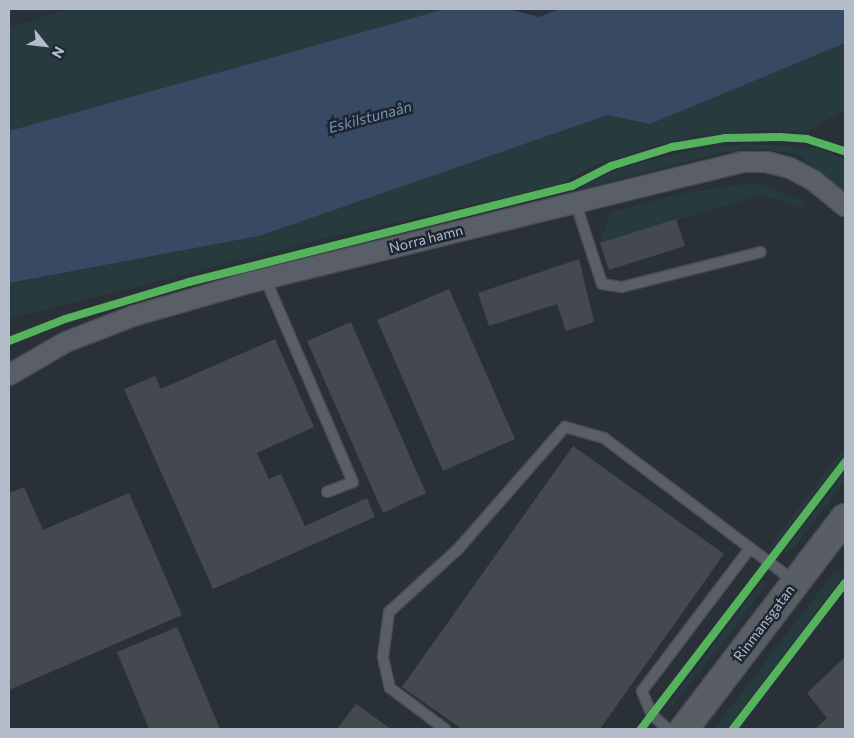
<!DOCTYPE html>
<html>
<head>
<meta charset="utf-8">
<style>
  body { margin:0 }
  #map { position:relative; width:854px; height:738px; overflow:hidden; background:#2a3038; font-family:Commissioner,sans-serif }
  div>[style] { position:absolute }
  .green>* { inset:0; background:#273a3e }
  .water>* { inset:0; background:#384963 }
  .building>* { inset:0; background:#444950 }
  .roads { filter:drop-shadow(1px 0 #484c53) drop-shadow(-1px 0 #484c53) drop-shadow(0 1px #484c53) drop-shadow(0 -1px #484c53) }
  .lane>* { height:10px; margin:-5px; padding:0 5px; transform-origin:5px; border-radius:5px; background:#5a5e66 }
  .street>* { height:20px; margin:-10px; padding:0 10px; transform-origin:10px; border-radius:10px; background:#5a5e66 }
  .secondary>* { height:28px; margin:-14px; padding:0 14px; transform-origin:14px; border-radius:14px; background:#595d64 }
  .cycleway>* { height:8px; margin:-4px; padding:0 4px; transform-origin:4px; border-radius:4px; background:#56b35d }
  span { translate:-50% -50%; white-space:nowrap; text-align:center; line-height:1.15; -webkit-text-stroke:5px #1d2633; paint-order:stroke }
  .street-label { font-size:14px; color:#b4bcc9 }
  .water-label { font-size:15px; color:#7c92b1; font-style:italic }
  .frame { position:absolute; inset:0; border:10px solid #b4bcc9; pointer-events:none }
  .north { position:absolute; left:20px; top:20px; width:50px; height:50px; -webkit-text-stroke:4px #1d2633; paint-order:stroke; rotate:119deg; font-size:14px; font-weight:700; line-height:20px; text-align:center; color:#b4bcc9 }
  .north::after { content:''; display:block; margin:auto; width:18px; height:22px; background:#b4bcc9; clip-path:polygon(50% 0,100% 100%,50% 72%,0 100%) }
</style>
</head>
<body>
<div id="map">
  <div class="green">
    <div style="clip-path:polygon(67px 9px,445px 9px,9px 131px,9px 28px)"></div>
    <div style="clip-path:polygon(845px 43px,845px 110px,805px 132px,765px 130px,700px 136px,654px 146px,593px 166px,559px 185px,327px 238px,9px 319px,9px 283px,259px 236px,608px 115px,650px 124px)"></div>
    <div style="clip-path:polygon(747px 144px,816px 148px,845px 159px,845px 193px,797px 154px,763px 149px,721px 153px,575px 190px,621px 168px,656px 159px,703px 148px)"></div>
    <div style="clip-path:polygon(755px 183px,803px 201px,808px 209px,761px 195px,600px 243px,610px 212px,682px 193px)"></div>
    <div style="clip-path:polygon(845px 447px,845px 454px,771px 550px,769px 548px)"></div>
    <div style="clip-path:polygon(845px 472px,845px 481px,792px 550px,782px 554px)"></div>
    <div style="clip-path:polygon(835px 571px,844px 575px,727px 729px,714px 729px)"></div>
    <div style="clip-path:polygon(764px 579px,765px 586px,728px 636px,673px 705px,667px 706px)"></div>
  </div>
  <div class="water">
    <div style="clip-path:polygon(445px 9px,508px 9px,539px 17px,560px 9px,845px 9px,845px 43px,650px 124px,608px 115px,259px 236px,9px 283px,9px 131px)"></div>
  </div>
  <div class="building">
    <div style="clip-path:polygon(676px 219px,685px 246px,609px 270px,600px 243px)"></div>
    <div style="clip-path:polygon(579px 259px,594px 322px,566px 331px,557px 304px,489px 326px,478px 293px)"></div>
    <div style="clip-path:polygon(449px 289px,515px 439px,443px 471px,377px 320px)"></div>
    <div style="clip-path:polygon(351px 322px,426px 493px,383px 513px,307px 341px)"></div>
    <div style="clip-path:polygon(275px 339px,314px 427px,257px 453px,269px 479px,281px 474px,305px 526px,367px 498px,375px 517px,213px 589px,124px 389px,155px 376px,161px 389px)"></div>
    <div style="clip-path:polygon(573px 446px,724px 554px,600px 729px,462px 729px,402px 687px)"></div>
    <div style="clip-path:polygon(24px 487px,43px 530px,129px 493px,182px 615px,9px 690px,9px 493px)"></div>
    <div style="clip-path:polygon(177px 627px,220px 729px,149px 729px,117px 652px)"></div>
    <div style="clip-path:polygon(845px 657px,845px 729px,815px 729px,827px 718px,807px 693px)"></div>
    <div style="clip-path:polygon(356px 704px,391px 729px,337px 729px)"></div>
  </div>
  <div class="roads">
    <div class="lane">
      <div style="left:575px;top:201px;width:87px;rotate:72deg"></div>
      <div style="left:602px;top:284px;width:20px;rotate:9deg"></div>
      <div style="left:622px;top:287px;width:143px;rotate:-14.1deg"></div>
      <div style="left:265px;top:278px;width:222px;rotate:66.7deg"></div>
      <div style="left:353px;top:482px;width:28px;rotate:159deg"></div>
      <div style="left:445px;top:729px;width:69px;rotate:-143.3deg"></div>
      <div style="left:390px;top:688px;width:32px;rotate:-103deg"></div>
      <div style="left:383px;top:657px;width:45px;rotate:-82.4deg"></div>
      <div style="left:389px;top:612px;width:95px;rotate:-42.4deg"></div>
      <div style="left:459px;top:548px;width:161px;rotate:-48.8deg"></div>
      <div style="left:565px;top:427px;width:41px;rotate:15.8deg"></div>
      <div style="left:604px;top:438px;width:239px;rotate:37deg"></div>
      <div style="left:668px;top:729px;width:21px;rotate:-139deg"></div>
      <div style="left:652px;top:715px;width:26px;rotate:-113deg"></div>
      <div style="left:642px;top:691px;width:179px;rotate:-52.9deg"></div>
    </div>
    <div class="street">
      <div style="left:9px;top:375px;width:66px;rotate:-30.1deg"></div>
      <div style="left:66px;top:342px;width:72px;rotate:-21.2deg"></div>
      <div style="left:133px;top:316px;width:120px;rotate:-16deg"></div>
      <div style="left:248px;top:283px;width:509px;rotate:-13.76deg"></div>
      <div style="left:742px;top:162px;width:25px"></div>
      <div style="left:767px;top:162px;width:24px;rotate:15deg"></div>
      <div style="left:790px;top:168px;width:27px;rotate:28deg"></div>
      <div style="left:814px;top:181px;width:40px;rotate:39deg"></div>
    </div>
    <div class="secondary">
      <div style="left:684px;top:729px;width:265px;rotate:-52.7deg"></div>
    </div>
  </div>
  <div class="cycleway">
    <div style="left:9px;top:341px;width:60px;rotate:-21.4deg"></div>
    <div style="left:65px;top:319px;width:129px;rotate:-16.6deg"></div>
    <div style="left:189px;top:282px;width:395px;rotate:-14.1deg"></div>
    <div style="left:572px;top:186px;width:44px;rotate:-27.1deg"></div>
    <div style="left:611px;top:166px;width:64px;rotate:-17.3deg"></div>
    <div style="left:672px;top:147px;width:55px;rotate:-9.5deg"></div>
    <div style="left:726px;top:138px;width:54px;rotate:-1.1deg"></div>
    <div style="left:780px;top:137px;width:27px;rotate:4deg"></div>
    <div style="left:807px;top:139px;width:40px;rotate:18deg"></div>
    <div style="left:641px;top:729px;width:336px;rotate:-52.6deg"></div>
    <div style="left:733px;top:729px;width:184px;rotate:-52.5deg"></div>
  </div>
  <div class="street-label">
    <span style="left:426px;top:239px;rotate:-14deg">Norra hamn</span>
    <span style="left:764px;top:623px;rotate:-53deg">Rinmansgatan</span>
  </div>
  <div class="water-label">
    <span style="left:370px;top:117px;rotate:-15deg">Eskilstunaån</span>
  </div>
  <div class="frame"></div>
  <div class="north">N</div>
</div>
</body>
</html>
